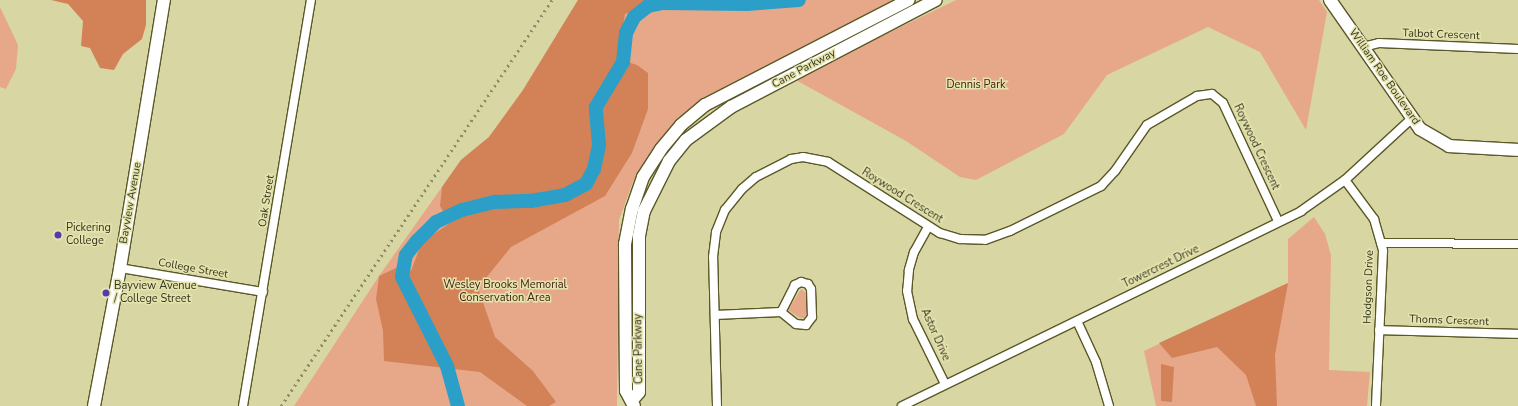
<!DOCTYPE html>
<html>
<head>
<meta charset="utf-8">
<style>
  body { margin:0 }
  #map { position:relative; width:1518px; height:406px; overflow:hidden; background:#d8d7a3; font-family:"Nunito Sans",sans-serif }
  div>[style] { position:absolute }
  .green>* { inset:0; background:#e7a889 }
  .forest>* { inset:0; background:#d38258 }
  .river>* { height:14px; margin:-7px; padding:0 7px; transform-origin:7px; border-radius:7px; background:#2b9fc8 }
  .roads { filter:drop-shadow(1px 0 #5a5828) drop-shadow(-1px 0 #5a5828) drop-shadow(0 1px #5a5828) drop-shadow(0 -1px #5a5828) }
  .street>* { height:8px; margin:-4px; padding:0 4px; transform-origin:4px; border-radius:4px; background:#fff }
  .secondary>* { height:12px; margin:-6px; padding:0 6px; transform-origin:6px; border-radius:6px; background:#fff }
  .rail>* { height:2.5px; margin-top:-1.25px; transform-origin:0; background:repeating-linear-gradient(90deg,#8d8d67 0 2px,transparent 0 6px) }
  .dots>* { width:11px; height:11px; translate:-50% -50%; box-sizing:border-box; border:2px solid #e5e4af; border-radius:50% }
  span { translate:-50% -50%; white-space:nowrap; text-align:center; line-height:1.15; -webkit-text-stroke:3px #e5e4af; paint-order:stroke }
  .street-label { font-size:11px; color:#34341f }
  .park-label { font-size:11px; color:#42210f }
  .poi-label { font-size:11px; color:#34341f }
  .left { translate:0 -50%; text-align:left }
</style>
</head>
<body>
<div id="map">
  <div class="green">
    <div style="clip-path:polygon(578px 0,894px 0,721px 89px,678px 118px,656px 144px,633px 182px,619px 220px,617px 406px,294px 406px,379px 276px,461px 160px,489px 137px,523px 90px)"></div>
    <div style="clip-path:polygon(956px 0,1319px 0,1327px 12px,1306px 130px,1260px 52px,1208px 27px,1107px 75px,1064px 134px,976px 180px,960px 177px,906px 141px,794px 79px)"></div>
    <div style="clip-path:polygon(0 7px,18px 45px,16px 69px,6px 89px,0 87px)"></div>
    <div style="clip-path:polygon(1314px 217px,1325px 234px,1331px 255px,1329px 370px,1370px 372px,1367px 406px,1156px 406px,1144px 351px,1288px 283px,1288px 239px)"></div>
    <div style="clip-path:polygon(801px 289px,807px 293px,808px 312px,804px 318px,800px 318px,788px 310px)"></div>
  </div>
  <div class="forest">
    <div style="clip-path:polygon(51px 0,146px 0,146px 25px,142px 39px,123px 54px,114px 70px,100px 68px,90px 48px,81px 46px,83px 21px,68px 4px)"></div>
    <div style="clip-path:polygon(578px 0,658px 0,625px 14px,618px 59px,637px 65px,648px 73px,648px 109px,632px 153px,605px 196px,511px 247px,478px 288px,495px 337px,533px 371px,556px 402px,549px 406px,527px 406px,480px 372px,384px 361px,383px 331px,376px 299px,379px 276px,398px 267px,411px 271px,422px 242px,450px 223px,440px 206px,442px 187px,461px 160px,489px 137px,523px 90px)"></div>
    <div style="clip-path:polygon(1288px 283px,1275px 355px,1277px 406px,1256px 406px,1246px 375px,1217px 347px,1172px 358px,1159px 343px)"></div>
    <div style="clip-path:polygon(1161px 364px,1174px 367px,1172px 402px,1161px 401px)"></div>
  </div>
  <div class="river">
    <div style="left:458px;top:406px;width:41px;rotate:-105.4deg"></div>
    <div style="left:447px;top:366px;width:100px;rotate:-116.8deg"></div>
    <div style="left:402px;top:277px;width:22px;rotate:-80deg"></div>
    <div style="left:406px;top:255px;width:18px;rotate:-52deg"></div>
    <div style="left:417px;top:241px;width:27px;rotate:-45deg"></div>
    <div style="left:436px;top:222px;width:29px;rotate:-25deg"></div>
    <div style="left:462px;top:210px;width:34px;rotate:-14deg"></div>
    <div style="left:495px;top:202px;width:36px;rotate:-2deg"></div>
    <div style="left:531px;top:201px;width:35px;rotate:-10deg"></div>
    <div style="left:565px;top:195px;width:24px;rotate:-28deg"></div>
    <div style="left:586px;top:184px;width:17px;rotate:-62deg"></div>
    <div style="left:594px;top:169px;width:25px;rotate:-78deg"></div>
    <div style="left:599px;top:145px;width:38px;rotate:-95deg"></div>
    <div style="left:596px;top:107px;width:52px;rotate:-59deg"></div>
    <div style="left:623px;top:62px;width:29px;rotate:-84deg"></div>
    <div style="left:626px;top:33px;width:18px;rotate:-63deg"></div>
    <div style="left:634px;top:17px;width:18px;rotate:-38deg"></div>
    <div style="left:648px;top:6px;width:14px;rotate:-12deg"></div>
    <div style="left:662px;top:3px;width:85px;rotate:0.7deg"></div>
    <div style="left:747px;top:4px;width:52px;rotate:-4.4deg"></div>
  </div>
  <div class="roads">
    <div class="street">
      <div style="left:1363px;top:47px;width:16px;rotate:-14deg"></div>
      <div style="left:1379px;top:43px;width:139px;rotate:2.5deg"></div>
      <div style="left:1345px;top:180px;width:49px;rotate:53.4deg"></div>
      <div style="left:1374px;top:219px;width:33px;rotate:74deg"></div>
      <div style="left:1383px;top:251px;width:155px;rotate:92.6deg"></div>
      <div style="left:928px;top:227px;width:29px;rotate:119deg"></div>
      <div style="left:914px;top:252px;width:19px;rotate:106deg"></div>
      <div style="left:909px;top:270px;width:21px;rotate:95deg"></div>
      <div style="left:907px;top:291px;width:29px;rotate:78deg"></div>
      <div style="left:913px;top:319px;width:72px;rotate:63.8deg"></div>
      <div style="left:1381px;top:243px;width:137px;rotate:0.4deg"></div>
      <div style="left:120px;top:268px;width:145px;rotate:9.5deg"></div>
      <div style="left:715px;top:315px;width:66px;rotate:-2.6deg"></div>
      <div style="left:781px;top:312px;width:19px;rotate:39deg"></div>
      <div style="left:796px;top:324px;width:10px;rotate:6deg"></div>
      <div style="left:806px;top:325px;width:10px;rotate:-53deg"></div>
      <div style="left:812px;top:317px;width:28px;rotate:-92deg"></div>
      <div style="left:811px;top:289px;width:6px;rotate:-121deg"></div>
      <div style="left:808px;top:284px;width:7px;rotate:-164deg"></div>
      <div style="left:801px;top:282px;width:7px;rotate:153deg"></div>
      <div style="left:795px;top:285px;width:30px;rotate:117deg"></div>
      <div style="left:1077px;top:321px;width:45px;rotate:65.1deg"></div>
      <div style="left:1096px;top:362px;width:46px;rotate:73.5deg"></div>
      <div style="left:1379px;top:330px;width:139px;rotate:1.6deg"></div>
      <div style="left:243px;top:406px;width:412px;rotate:-80.5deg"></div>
      <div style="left:717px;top:406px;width:149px;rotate:-91.5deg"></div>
      <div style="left:713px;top:257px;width:25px;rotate:-83deg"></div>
      <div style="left:716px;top:232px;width:24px;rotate:-68deg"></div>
      <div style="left:725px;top:210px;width:27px;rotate:-51deg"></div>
      <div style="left:742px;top:189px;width:18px;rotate:-41deg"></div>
      <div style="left:756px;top:177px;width:39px;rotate:-27deg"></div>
      <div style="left:791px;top:159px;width:12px;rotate:-9deg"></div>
      <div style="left:803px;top:157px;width:25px;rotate:11deg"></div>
      <div style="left:828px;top:162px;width:133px;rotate:32.4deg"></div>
      <div style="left:940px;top:233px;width:21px;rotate:17deg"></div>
      <div style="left:960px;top:239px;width:25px;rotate:2deg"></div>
      <div style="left:985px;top:240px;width:27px;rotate:-20deg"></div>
      <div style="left:1010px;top:231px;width:102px;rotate:-26.3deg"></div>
      <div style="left:1101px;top:186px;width:21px;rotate:-47deg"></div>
      <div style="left:1115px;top:171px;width:56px;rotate:-55.2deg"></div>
      <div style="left:1147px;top:125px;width:58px;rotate:-30.1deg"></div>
      <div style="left:1197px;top:96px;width:15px;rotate:-8deg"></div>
      <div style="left:1212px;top:94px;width:14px;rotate:39deg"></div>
      <div style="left:1223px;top:103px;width:130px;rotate:65deg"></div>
      <div style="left:902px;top:406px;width:444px;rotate:-26deg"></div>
      <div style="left:1301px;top:211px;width:54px;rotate:-35.2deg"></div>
      <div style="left:1345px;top:180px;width:90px;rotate:-42.7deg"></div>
    </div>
    <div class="secondary">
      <div style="left:1330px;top:0;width:157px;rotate:55.1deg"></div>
      <div style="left:1420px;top:129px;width:34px;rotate:30deg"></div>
      <div style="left:1449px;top:146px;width:69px;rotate:3.3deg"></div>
      <div style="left:633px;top:399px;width:9px;rotate:-49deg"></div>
      <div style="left:639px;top:392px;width:156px;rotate:-90deg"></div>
      <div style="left:639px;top:236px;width:25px;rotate:-79deg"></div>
      <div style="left:644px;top:211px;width:56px;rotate:-63.4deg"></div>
      <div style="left:669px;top:161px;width:27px;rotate:-51deg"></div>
      <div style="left:686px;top:140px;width:56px;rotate:-36.3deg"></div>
      <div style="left:731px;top:107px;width:231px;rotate:-27.6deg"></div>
      <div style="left:94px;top:406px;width:140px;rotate:-79.3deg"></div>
      <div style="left:120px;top:268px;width:272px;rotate:-80.7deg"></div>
      <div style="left:634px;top:406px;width:17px;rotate:-118deg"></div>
      <div style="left:626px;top:391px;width:147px;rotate:-90.4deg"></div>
      <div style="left:625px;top:244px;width:36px;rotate:-79deg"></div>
      <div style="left:632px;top:209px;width:34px;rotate:-71deg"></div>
      <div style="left:643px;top:177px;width:33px;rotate:-57deg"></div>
      <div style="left:661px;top:149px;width:31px;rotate:-50deg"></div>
      <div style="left:681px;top:125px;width:31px;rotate:-40deg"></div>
      <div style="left:705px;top:105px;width:229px;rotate:-27.3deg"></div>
    </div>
  </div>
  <div class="rail">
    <div style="left:281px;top:406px;width:488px;rotate:-56.3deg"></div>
  </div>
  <div class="dots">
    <div style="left:58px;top:235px;background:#553ab2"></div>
    <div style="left:106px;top:293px;background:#553ab2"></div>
  </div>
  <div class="street-label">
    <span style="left:1441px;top:35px;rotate:2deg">Talbot Crescent</span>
    <span style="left:804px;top:69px;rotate:-28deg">Cane Parkway</span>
    <span style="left:1384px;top:77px;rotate:55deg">William Roe Boulevard</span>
    <span style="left:1256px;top:147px;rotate:65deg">Roywood Crescent</span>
    <span style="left:902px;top:196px;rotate:32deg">Roywood Crescent</span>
    <span style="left:267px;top:201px;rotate:-81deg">Oak Street</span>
    <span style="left:131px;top:203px;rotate:-80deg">Bayview Avenue</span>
    <span style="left:1161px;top:267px;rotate:-26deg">Towercrest Drive</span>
    <span style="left:193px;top:269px;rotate:10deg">College Street</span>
    <span style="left:1369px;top:287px;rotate:-88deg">Hodgson Drive</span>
    <span style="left:1449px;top:321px;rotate:2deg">Thoms Crescent</span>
    <span style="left:935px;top:335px;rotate:66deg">Astor Drive</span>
    <span style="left:639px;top:349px;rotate:-91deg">Cane Parkway</span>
  </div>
  <div class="park-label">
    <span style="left:976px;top:85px">Dennis Park</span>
    <span style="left:505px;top:292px">Wesley Brooks Memorial<br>Conservation Area</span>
  </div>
  <div class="poi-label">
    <span class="left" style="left:66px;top:235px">Pickering<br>College</span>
    <span class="left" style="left:114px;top:293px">Bayview Avenue<br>/ College Street</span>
  </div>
</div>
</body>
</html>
